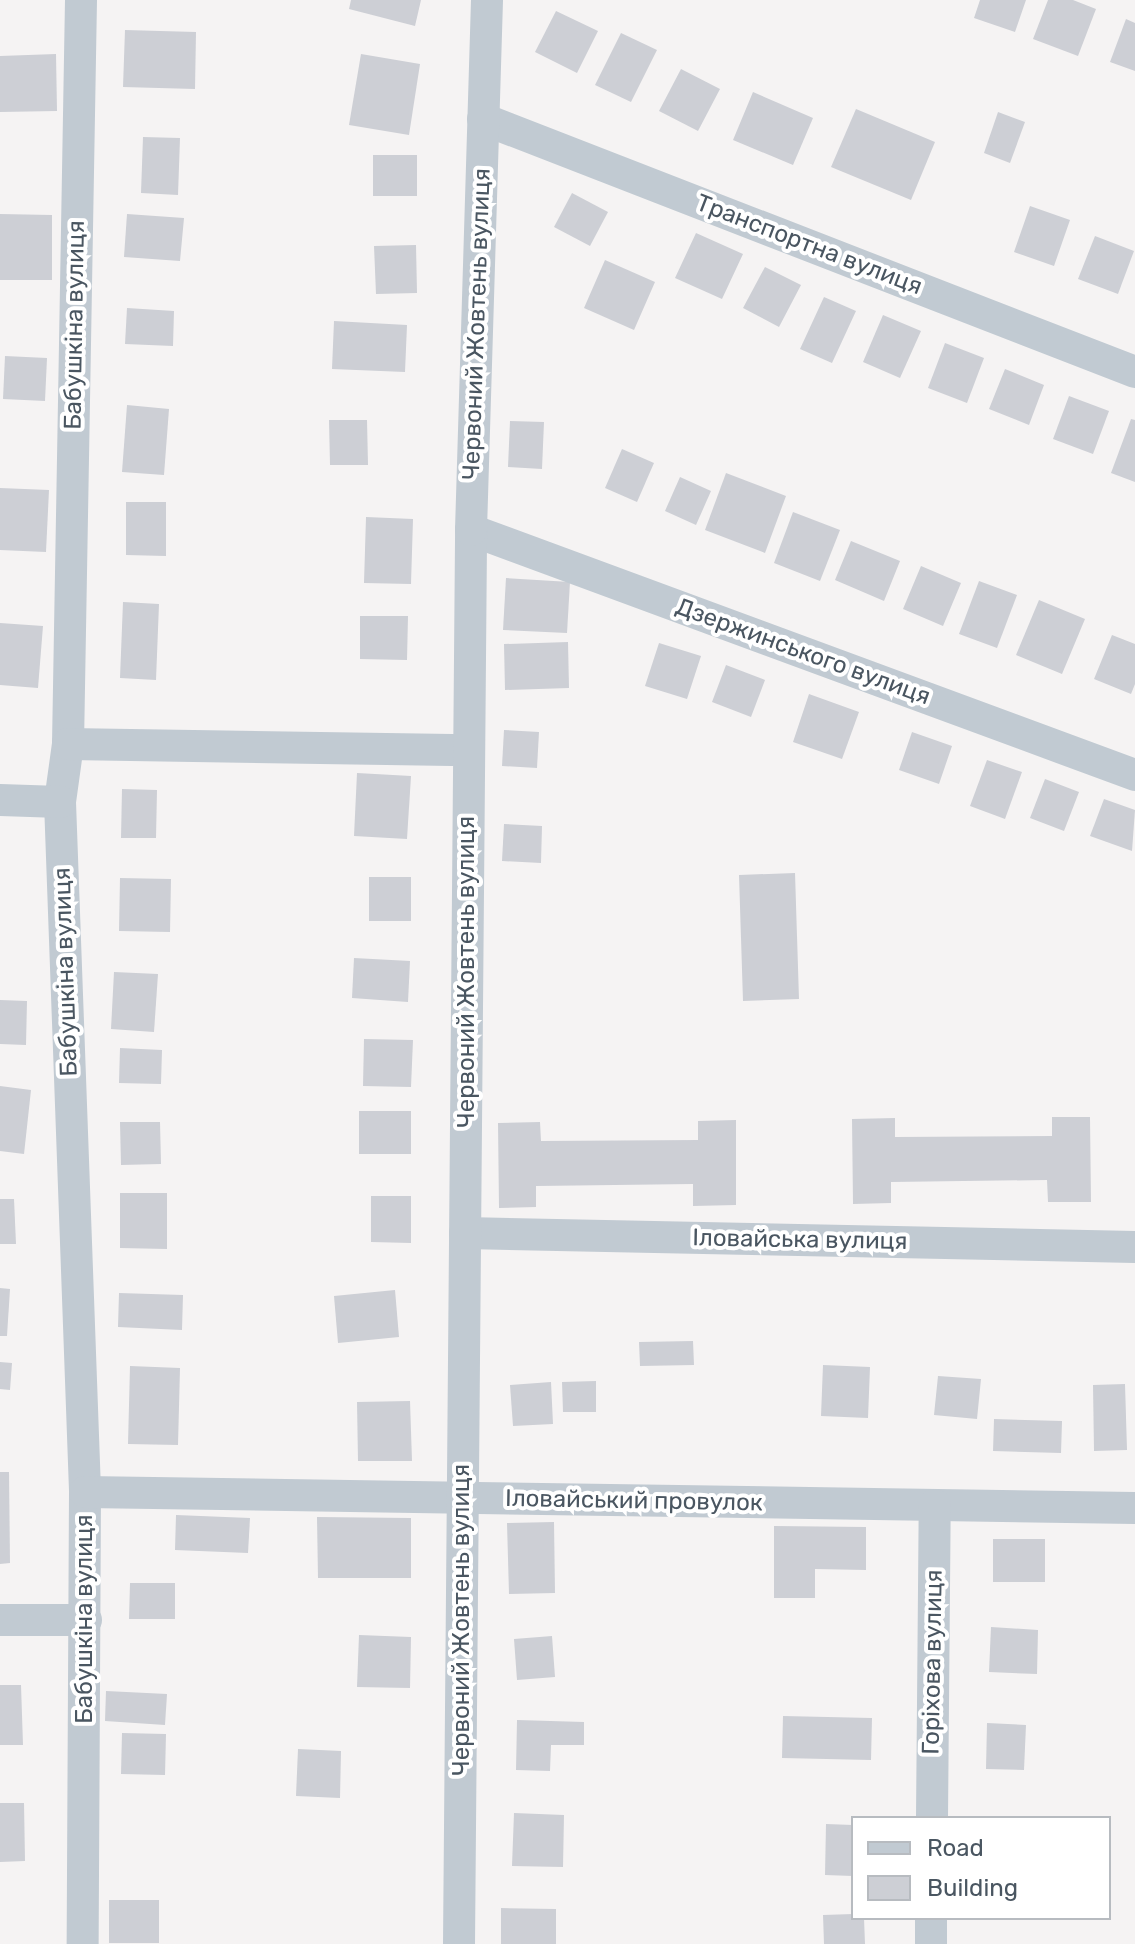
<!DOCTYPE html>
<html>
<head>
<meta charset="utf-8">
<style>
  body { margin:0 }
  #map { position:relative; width:1135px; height:1944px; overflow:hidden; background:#f5f3f3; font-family:Rubik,sans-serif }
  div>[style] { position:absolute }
  .building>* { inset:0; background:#cdcfd5 }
  .minor>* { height:32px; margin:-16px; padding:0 16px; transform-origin:16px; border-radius:16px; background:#c1cad2 }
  span { translate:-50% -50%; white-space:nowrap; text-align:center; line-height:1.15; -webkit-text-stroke:8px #fff; paint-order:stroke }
  .street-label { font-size:24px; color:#4a5661 }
  .legend { position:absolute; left:851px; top:1816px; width:260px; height:104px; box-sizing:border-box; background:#fff; border:2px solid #b7bbc0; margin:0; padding:10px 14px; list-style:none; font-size:24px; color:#4a5661 }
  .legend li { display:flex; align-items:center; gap:16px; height:40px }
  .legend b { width:40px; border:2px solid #b7bbc0 }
</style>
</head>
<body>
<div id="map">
  <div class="building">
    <div style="clip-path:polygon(351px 0,421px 0,415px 26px,349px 9px)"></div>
    <div style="clip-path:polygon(980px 0,1026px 0,1015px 32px,974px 18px)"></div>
    <div style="clip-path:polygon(1048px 0,1073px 0,1096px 9px,1078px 56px,1033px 39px)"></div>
    <div style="clip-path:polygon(556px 11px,598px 31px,577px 73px,535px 52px)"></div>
    <div style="clip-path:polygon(1126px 19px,1135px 23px,1135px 71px,1110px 62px)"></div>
    <div style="clip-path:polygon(125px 30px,196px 32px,195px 89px,123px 87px)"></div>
    <div style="clip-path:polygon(621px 33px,657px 50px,631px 102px,595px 85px)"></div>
    <div style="clip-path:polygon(56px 54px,57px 111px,0 112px,0 56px)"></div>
    <div style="clip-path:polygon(361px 54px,420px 64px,409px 135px,349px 125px)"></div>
    <div style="clip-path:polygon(681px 69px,720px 89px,698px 131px,659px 111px)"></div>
    <div style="clip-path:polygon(753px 92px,813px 118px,793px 165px,733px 140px)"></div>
    <div style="clip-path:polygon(856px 109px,935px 142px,911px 200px,831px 167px)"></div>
    <div style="clip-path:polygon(998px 112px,1025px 122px,1010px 163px,984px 153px)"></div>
    <div style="clip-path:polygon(143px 137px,180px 138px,178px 195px,141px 193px)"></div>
    <div style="clip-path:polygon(373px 155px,417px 155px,417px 196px,373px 196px)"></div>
    <div style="clip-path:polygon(572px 193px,608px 212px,590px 246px,554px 227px)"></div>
    <div style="clip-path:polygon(1030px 206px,1070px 220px,1054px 266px,1014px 252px)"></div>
    <div style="clip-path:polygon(0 214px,52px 215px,52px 280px,0 280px)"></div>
    <div style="clip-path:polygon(127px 214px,184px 218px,180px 261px,124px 257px)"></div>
    <div style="clip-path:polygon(696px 233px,743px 254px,722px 299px,675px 278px)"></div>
    <div style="clip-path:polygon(1095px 236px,1134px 251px,1118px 294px,1078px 279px)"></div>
    <div style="clip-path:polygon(416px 245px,417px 293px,376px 294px,374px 246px)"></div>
    <div style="clip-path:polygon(605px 260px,655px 282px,634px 330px,584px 308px)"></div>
    <div style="clip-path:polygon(765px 267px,801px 285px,779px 327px,743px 308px)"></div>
    <div style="clip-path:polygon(824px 297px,856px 311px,832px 363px,800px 349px)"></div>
    <div style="clip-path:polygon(127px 308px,174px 311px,173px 346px,125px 344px)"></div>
    <div style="clip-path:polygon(883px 315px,921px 331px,900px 378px,863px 362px)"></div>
    <div style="clip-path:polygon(334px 321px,407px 325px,405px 372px,332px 369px)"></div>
    <div style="clip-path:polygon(945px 343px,984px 358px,967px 403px,928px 388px)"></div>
    <div style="clip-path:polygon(5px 356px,47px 358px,45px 401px,3px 399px)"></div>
    <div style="clip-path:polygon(1005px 369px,1044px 385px,1029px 425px,989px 409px)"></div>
    <div style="clip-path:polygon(1069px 396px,1109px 411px,1093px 454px,1053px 439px)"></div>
    <div style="clip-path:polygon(127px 405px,169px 409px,164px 475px,122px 472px)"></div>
    <div style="clip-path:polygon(1131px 419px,1135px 420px,1135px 482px,1111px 473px)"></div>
    <div style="clip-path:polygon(329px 420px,367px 420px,368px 465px,330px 465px)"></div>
    <div style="clip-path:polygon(510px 421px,544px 422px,542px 469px,508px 467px)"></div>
    <div style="clip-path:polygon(622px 449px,654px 463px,637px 502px,605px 488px)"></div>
    <div style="clip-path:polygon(726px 473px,786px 496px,765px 553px,705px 530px)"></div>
    <div style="clip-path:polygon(680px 477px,711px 491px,696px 525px,665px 511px)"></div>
    <div style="clip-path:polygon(0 488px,49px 490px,46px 552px,0 550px)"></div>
    <div style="clip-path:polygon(126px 502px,166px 502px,166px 556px,126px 555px)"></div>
    <div style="clip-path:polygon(793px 512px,840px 530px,820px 581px,774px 563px)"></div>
    <div style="clip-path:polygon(366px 517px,413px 519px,411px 584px,364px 583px)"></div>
    <div style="clip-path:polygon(851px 541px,900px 561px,884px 601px,835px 580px)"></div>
    <div style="clip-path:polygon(921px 566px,961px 583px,943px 626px,903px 609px)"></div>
    <div style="clip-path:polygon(506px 578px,570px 582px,567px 633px,503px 630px)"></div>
    <div style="clip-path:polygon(979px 581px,1017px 595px,997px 648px,959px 634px)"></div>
    <div style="clip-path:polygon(1039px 600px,1085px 619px,1062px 674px,1016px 655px)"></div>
    <div style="clip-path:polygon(123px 602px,159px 604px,156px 680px,120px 678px)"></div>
    <div style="clip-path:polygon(360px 616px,408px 616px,407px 660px,360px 659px)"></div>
    <div style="clip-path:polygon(0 623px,43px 626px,38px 688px,0 685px)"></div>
    <div style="clip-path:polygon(1112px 635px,1135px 644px,1135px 684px,1131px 694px,1094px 679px)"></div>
    <div style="clip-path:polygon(568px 642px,569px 688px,505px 690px,504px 644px)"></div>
    <div style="clip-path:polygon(659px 643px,701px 656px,687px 699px,645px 686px)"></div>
    <div style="clip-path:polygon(726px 665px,765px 680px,751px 717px,712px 702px)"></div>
    <div style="clip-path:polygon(809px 694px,859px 712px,842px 759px,793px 742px)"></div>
    <div style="clip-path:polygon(504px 730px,539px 732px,537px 768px,502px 766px)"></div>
    <div style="clip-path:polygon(912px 732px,952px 746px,939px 784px,899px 770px)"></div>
    <div style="clip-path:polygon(987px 760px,1022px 772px,1005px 819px,970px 806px)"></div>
    <div style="clip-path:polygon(357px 773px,411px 776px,407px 839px,354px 836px)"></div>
    <div style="clip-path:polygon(1045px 779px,1079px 792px,1064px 831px,1030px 818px)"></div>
    <div style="clip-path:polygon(122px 789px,157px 790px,156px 838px,121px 838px)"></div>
    <div style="clip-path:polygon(1104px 799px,1135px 810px,1132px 851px,1090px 836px)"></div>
    <div style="clip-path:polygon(504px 824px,542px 826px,541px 863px,502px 861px)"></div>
    <div style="clip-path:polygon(795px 873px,799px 999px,743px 1001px,739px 875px)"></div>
    <div style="clip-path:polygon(369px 877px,411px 877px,411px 921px,369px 921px)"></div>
    <div style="clip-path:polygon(120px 878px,171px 879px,170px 932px,119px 931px)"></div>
    <div style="clip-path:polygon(354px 958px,410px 961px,408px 1002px,352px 998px)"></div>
    <div style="clip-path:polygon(114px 972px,158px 974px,154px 1032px,111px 1029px)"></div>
    <div style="clip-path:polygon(0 1000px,27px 1001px,26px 1045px,0 1044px)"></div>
    <div style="clip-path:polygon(364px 1039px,413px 1040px,411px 1087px,363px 1086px)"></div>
    <div style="clip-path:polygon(120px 1048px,162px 1050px,161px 1084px,119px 1083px)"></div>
    <div style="clip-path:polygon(0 1086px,31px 1090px,24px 1154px,0 1151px)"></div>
    <div style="clip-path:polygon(359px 1111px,411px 1111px,411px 1154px,359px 1154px)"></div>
    <div style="clip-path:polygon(1052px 1117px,1090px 1117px,1091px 1202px,1048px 1202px,1047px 1180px,891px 1182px,891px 1203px,853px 1204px,852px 1119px,895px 1118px,895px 1137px,1052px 1136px)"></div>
    <div style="clip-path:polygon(736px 1120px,736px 1205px,693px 1206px,693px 1184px,536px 1186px,536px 1207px,499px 1208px,498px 1123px,540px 1122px,541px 1141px,698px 1140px,698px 1121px)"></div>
    <div style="clip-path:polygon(120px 1122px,160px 1122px,161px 1164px,121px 1165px)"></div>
    <div style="clip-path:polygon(120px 1193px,167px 1193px,167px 1249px,120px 1248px)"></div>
    <div style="clip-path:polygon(371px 1196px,411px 1196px,411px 1243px,371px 1242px)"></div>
    <div style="clip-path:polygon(0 1199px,14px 1199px,16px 1244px,0 1244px)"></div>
    <div style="clip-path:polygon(0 1288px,10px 1289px,7px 1336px,0 1336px)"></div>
    <div style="clip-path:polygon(395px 1290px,399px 1337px,338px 1343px,334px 1296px)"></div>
    <div style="clip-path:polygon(119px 1293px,183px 1295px,182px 1330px,118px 1327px)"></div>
    <div style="clip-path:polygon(693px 1341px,694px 1365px,640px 1366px,639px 1342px)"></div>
    <div style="clip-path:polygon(0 1362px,12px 1363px,10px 1390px,0 1389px)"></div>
    <div style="clip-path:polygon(823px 1365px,870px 1367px,868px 1418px,821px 1416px)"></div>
    <div style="clip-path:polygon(130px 1366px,180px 1368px,178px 1445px,128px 1444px)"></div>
    <div style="clip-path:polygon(938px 1376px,981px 1379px,977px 1419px,934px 1415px)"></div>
    <div style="clip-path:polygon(596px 1381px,596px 1412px,563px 1412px,562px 1382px)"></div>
    <div style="clip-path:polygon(551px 1382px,553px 1424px,513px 1426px,510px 1385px)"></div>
    <div style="clip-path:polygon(1125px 1384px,1127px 1450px,1094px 1451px,1093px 1385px)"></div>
    <div style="clip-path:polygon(410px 1401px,412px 1461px,358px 1461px,357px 1402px)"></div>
    <div style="clip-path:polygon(994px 1419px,1062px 1421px,1061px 1453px,993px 1451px)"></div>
    <div style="clip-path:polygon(0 1472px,9px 1472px,10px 1563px,0 1564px)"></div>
    <div style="clip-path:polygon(176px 1515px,250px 1518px,248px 1553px,175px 1550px)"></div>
    <div style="clip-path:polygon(317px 1517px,411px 1518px,411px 1578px,318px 1578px)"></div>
    <div style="clip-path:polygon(554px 1522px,555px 1593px,509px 1594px,507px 1523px)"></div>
    <div style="clip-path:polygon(774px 1526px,866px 1527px,866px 1570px,815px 1569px,815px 1598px,774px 1598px)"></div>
    <div style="clip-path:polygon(993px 1539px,1045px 1539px,1045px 1582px,993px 1582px)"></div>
    <div style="clip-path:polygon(130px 1583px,175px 1583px,175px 1619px,129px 1619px)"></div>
    <div style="clip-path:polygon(991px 1627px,1038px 1630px,1037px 1674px,989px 1672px)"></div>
    <div style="clip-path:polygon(359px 1635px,411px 1637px,410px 1688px,357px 1687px)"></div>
    <div style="clip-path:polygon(552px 1636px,555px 1677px,517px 1680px,514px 1639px)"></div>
    <div style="clip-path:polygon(0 1685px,21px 1685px,23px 1745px,0 1745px)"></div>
    <div style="clip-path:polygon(106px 1691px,167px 1694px,165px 1725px,105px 1721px)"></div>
    <div style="clip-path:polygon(783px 1716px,872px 1718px,871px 1760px,782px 1758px)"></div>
    <div style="clip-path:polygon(517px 1720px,584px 1722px,584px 1745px,551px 1745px,550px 1771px,516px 1770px)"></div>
    <div style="clip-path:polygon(987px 1723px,1026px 1725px,1024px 1770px,986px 1769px)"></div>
    <div style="clip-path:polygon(122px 1733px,166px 1734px,165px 1775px,121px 1774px)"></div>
    <div style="clip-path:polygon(298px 1749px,341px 1751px,340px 1798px,296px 1796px)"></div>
    <div style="clip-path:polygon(0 1803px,24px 1803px,25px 1861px,0 1862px)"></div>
    <div style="clip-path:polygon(514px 1813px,564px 1815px,563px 1867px,512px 1866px)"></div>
    <div style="clip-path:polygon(826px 1824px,853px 1825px,853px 1876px,825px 1875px)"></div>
    <div style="clip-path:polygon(109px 1900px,159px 1900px,159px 1943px,109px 1943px)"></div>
    <div style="clip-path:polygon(501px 1908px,556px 1909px,556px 1944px,501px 1944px)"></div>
    <div style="clip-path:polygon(853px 1914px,853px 1918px,864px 1918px,865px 1944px,824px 1944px,823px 1915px)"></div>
  </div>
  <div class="minor">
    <div style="left:81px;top:0;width:744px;rotate:91deg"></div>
    <div style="left:68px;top:744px;width:59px;rotate:97.9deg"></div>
    <div style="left:60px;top:802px;width:690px;rotate:87.92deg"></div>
    <div style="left:85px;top:1492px;width:452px;rotate:90.3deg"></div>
    <div style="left:483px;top:119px;width:699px;rotate:21.21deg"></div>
    <div style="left:471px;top:530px;width:708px;rotate:20.25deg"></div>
    <div style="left:68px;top:744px;width:401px;rotate:0.9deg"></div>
    <div style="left:0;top:800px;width:60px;rotate:1.9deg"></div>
    <div style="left:465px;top:1233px;width:670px;rotate:1.2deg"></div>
    <div style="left:85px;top:1492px;width:1050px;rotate:0.87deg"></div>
    <div style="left:0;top:1620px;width:86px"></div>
    <div style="left:932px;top:1818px;width:313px;rotate:-89.5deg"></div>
    <div style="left:459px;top:1944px;width:1414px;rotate:-89.51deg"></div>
    <div style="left:471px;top:530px;width:530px;rotate:-88.27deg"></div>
    <div style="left:931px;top:1944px;width:26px;rotate:-90deg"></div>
  </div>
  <div class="street-label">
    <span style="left:809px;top:245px;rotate:21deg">Транспортна вулиця</span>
    <span style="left:477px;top:324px;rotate:-88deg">Червоний Жовтень вулиця</span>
    <span style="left:75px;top:325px;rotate:-89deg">Бабушкіна вулиця</span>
    <span style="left:803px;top:652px;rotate:20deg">Дзержинського вулиця</span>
    <span style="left:66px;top:972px;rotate:-92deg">Бабушкіна вулиця</span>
    <span style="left:467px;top:972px;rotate:-90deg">Червоний Жовтень вулиця</span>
    <span style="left:800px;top:1240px;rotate:1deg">Іловайська вулиця</span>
    <span style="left:634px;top:1501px;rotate:1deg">Іловайський провулок</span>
    <span style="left:85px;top:1619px;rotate:-90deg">Бабушкіна вулиця</span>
    <span style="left:462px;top:1620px;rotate:-90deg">Червоний Жовтень вулиця</span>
    <span style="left:933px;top:1662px;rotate:-89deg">Горіхова вулиця</span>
  </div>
  <ul class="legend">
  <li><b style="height:10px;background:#c1cad2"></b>Road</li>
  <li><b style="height:22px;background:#cdcfd5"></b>Building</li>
  </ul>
</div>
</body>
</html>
